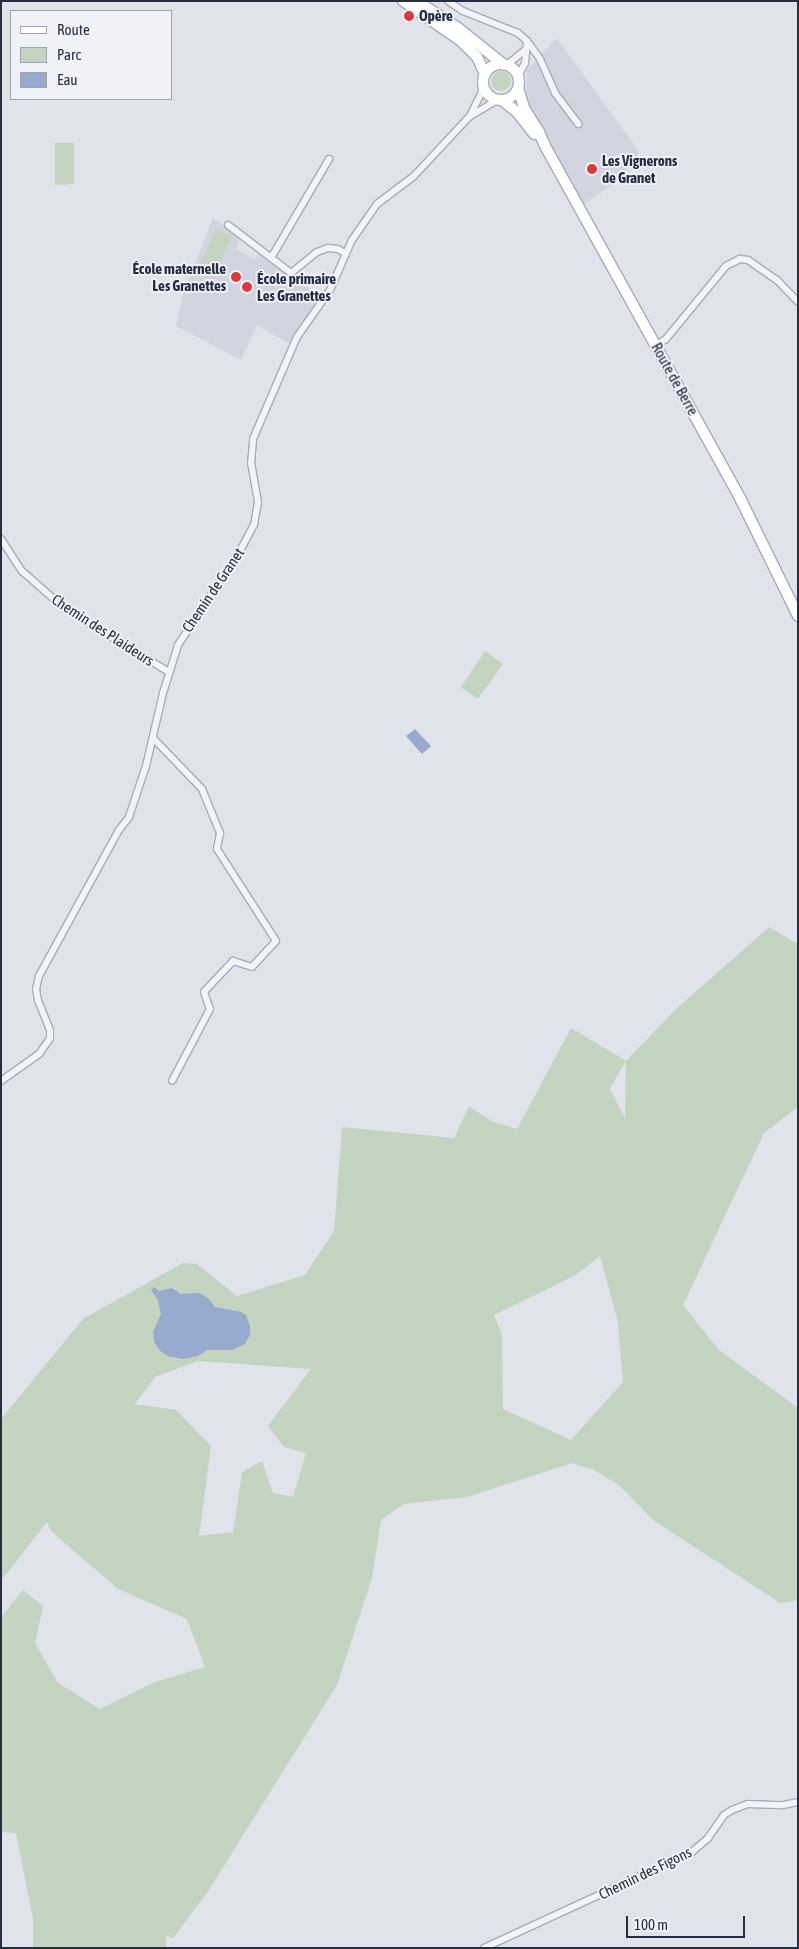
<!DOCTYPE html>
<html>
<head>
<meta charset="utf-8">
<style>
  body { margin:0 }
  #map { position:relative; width:799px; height:1949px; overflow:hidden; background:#e0e3ea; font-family:"Asap Condensed",sans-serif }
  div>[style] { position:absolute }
  .built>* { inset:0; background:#d2d5e0 }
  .green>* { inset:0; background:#c3d5c0 }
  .round { border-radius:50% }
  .water>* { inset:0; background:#98aacd }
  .roads { filter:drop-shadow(1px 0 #a8acb8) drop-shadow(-1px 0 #a8acb8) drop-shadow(0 1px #a8acb8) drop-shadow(0 -1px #a8acb8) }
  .minor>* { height:6px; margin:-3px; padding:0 3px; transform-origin:3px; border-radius:3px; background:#f3f4f8 }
  .primary>* { height:10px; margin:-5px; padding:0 5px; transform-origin:5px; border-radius:5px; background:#fff }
  .primary>.ring { margin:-5px; padding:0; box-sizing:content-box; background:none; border:10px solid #fff; border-radius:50% }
  .dots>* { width:14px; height:14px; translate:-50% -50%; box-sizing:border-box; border:2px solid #f0f2f8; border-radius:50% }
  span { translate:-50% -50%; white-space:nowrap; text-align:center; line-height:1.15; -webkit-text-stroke:4px #f0f2f8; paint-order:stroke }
  .poi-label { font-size:15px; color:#272d43; font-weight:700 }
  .left { translate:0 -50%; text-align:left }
  .right { translate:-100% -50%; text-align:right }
  .street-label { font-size:15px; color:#272d43 }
  .frame { position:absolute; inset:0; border:2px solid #272d43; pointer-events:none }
  .legend { position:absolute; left:10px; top:10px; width:162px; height:90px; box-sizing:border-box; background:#f0f2f8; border:1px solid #a0a3b0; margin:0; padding:6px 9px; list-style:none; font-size:15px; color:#272d43 }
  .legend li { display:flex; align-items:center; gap:10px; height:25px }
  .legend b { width:25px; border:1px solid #a0a3b0 }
  .scale { position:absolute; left:626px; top:1916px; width:119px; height:22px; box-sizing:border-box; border:2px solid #272d43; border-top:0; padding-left:6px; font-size:15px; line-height:18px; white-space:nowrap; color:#272d43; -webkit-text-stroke:4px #f0f2f8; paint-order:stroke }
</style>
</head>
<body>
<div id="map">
  <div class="built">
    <div style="clip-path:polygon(557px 38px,639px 152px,620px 180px,584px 204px,526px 98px,527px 69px)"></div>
    <div style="clip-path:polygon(213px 218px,236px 233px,240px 240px,236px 249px,255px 260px,258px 254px,261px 254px,300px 280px,321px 299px,298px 329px,289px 344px,257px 325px,241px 360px,176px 326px,183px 294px)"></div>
  </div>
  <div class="green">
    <div class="round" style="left:491px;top:71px;width:20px;height:20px"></div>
    <div style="clip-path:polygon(55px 143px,74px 143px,74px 184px,55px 185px)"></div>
    <div style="clip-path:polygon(216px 229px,232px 236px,215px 273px,199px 266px)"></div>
    <div style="clip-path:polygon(485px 651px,503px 664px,478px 699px,461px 687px)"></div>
    <div style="clip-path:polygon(evenodd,769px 927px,798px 944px,798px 1107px,764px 1133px,683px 1305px,718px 1349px,798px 1408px,798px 1600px,780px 1603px,653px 1520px,619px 1485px,594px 1470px,572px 1463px,467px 1497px,404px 1504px,381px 1520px,372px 1578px,337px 1685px,207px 1893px,173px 1938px,166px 1936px,166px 1948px,33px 1948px,33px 1919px,16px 1833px,1px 1832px,1px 1617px,23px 1590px,43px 1606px,35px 1643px,58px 1683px,100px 1709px,155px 1682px,205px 1667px,187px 1619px,118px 1589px,52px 1532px,47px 1522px,1px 1581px,1px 1419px,83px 1319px,183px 1263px,197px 1264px,237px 1296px,305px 1275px,334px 1231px,342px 1127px,454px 1138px,469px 1106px,491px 1121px,517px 1129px,571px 1028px,626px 1061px,676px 1009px,769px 927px,625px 1062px,626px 1062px,625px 1118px,610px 1089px,625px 1062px,769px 927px,600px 1256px,618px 1322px,623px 1382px,571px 1440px,503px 1409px,502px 1335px,494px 1315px,574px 1276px,600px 1256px,769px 927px,198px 1361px,311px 1369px,268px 1426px,284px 1447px,306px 1453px,293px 1497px,273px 1493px,262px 1461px,242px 1472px,233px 1532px,199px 1536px,211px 1446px,176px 1410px,135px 1404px,155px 1377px,198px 1361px)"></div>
  </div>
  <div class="water">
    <div style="clip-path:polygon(415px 729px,431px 746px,422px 754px,406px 736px)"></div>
    <div style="clip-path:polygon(154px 1287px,159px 1291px,172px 1288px,181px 1294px,199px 1293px,208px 1298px,215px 1307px,241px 1312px,246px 1315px,250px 1326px,250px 1335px,245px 1344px,232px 1350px,207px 1350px,198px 1356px,183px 1359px,168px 1356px,159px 1350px,154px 1341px,153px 1332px,161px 1314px,158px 1300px,151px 1290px)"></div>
  </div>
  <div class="roads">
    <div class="minor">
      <div style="left:448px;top:1px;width:18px;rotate:34deg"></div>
      <div style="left:463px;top:11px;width:59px;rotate:21.8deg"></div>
      <div style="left:518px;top:33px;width:12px;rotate:42deg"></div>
      <div style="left:527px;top:41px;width:22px;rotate:95deg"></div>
      <div style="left:525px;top:63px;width:15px;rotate:118deg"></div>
      <div style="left:527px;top:41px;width:22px;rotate:54deg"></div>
      <div style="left:540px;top:59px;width:37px;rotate:66deg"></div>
      <div style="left:555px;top:93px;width:39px;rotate:53deg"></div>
      <div style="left:507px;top:65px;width:23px;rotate:-40deg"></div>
      <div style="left:470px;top:116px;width:32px;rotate:-64deg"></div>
      <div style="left:228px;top:225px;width:79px;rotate:37.3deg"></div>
      <div style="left:291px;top:273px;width:33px;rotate:-39deg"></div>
      <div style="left:317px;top:252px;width:12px;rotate:-20deg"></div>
      <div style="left:328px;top:248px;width:10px;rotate:6deg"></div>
      <div style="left:338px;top:249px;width:9px;rotate:32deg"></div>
      <div style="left:271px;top:258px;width:115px;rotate:-59.6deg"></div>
      <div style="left:656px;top:345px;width:12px;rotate:-31deg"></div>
      <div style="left:666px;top:339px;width:94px;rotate:-50.6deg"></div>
      <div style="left:726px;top:266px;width:16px;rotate:-27deg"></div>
      <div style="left:740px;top:259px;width:8px;rotate:7deg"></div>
      <div style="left:748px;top:260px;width:35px;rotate:35deg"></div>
      <div style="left:777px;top:280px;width:30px;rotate:46deg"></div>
      <div style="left:1px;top:539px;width:38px;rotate:57deg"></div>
      <div style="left:22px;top:571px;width:56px;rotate:41.4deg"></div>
      <div style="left:64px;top:608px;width:123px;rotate:31.4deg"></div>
      <div style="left:153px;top:738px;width:71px;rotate:46.1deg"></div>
      <div style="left:202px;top:789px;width:48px;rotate:67.8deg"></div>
      <div style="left:220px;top:833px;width:16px;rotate:101deg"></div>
      <div style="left:217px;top:849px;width:109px;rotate:57.3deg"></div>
      <div style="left:276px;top:941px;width:35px;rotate:133deg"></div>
      <div style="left:252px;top:967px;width:20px;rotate:-162deg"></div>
      <div style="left:233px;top:961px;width:42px;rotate:133.1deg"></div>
      <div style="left:204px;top:992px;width:18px;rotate:71deg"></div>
      <div style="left:210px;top:1009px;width:81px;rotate:117.8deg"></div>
      <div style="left:1px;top:1081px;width:47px;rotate:-35.4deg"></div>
      <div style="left:39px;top:1054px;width:19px;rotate:-55deg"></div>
      <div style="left:50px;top:1038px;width:8px;rotate:-90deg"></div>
      <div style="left:50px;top:1030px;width:31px;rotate:-112deg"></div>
      <div style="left:38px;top:1001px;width:12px;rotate:-99deg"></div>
      <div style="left:36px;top:989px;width:13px;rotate:-77deg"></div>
      <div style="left:39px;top:976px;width:166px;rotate:-61.3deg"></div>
      <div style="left:119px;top:830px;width:16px;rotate:-52deg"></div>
      <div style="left:129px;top:817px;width:54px;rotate:-71.6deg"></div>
      <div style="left:146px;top:766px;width:75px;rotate:-76.9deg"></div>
      <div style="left:163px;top:693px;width:50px;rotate:-72.6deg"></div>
      <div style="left:178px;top:645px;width:115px;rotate:-56.7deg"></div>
      <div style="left:241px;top:549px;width:27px;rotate:-62deg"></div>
      <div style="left:254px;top:525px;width:23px;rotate:-80deg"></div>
      <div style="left:258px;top:502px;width:39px;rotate:-100deg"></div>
      <div style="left:251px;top:464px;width:25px;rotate:-85deg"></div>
      <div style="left:253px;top:439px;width:111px;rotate:-66.7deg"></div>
      <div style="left:297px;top:337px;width:57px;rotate:-54.9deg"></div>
      <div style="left:330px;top:290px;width:55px;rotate:-66.3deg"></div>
      <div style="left:352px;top:240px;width:44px;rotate:-55.2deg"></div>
      <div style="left:377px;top:204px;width:46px;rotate:-37.1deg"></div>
      <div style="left:414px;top:176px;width:81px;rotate:-47deg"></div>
      <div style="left:469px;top:117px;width:33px;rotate:-31deg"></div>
      <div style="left:484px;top:1948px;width:229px;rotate:-24.8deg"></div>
      <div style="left:692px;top:1852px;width:21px;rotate:-41deg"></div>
      <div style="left:708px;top:1838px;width:28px;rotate:-55deg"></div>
      <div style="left:724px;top:1815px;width:9px;rotate:-32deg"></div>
      <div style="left:732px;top:1810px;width:17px;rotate:-21deg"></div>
      <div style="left:748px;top:1804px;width:35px;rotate:2deg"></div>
      <div style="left:783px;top:1805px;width:15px;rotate:-11deg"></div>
    </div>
    <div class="primary">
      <div style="left:403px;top:1px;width:70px;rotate:34.6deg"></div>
      <div style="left:461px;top:41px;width:23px;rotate:45deg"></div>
      <div style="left:477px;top:57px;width:19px;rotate:65deg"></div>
      <div style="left:417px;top:1px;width:49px;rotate:33.4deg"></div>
      <div style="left:458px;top:28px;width:58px;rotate:38.7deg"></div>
      <div class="ring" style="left:483px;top:64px;width:26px;height:26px"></div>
      <div style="left:518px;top:88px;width:21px;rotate:73deg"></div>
      <div style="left:524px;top:108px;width:28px;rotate:58deg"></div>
      <div style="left:539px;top:132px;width:15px;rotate:67deg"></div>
      <div style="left:545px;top:146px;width:405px;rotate:61deg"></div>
      <div style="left:741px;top:500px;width:129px;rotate:63.8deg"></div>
      <div style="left:502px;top:100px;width:19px;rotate:39deg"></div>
      <div style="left:517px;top:112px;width:28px;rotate:52deg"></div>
    </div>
  </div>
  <div class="dots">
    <div style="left:409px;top:16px;background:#da3a3c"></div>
    <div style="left:592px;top:169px;background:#da3a3c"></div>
    <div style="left:236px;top:277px;background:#da3a3c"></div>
    <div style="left:247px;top:287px;background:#da3a3c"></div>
  </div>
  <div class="poi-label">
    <span class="left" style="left:419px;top:16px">Opère</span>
    <span class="left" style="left:602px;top:169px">Les Vignerons<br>de Granet</span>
    <span class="right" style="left:226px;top:277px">École maternelle<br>Les Granettes</span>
    <span class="left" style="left:257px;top:287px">École primaire<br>Les Granettes</span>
  </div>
  <div class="street-label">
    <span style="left:675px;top:379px;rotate:61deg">Route de Berre</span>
    <span style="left:213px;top:590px;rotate:-56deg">Chemin de Granet</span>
    <span style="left:103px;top:630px;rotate:33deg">Chemin des Plaideurs</span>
    <span style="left:645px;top:1873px;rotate:-26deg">Chemin des Figons</span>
  </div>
  <div class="frame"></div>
  <ul class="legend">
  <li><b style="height:6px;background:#fff"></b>Route</li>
  <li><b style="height:14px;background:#c3d5c0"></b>Parc</li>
  <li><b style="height:14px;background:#98aacd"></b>Eau</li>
  </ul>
  <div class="scale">100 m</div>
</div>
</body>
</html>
